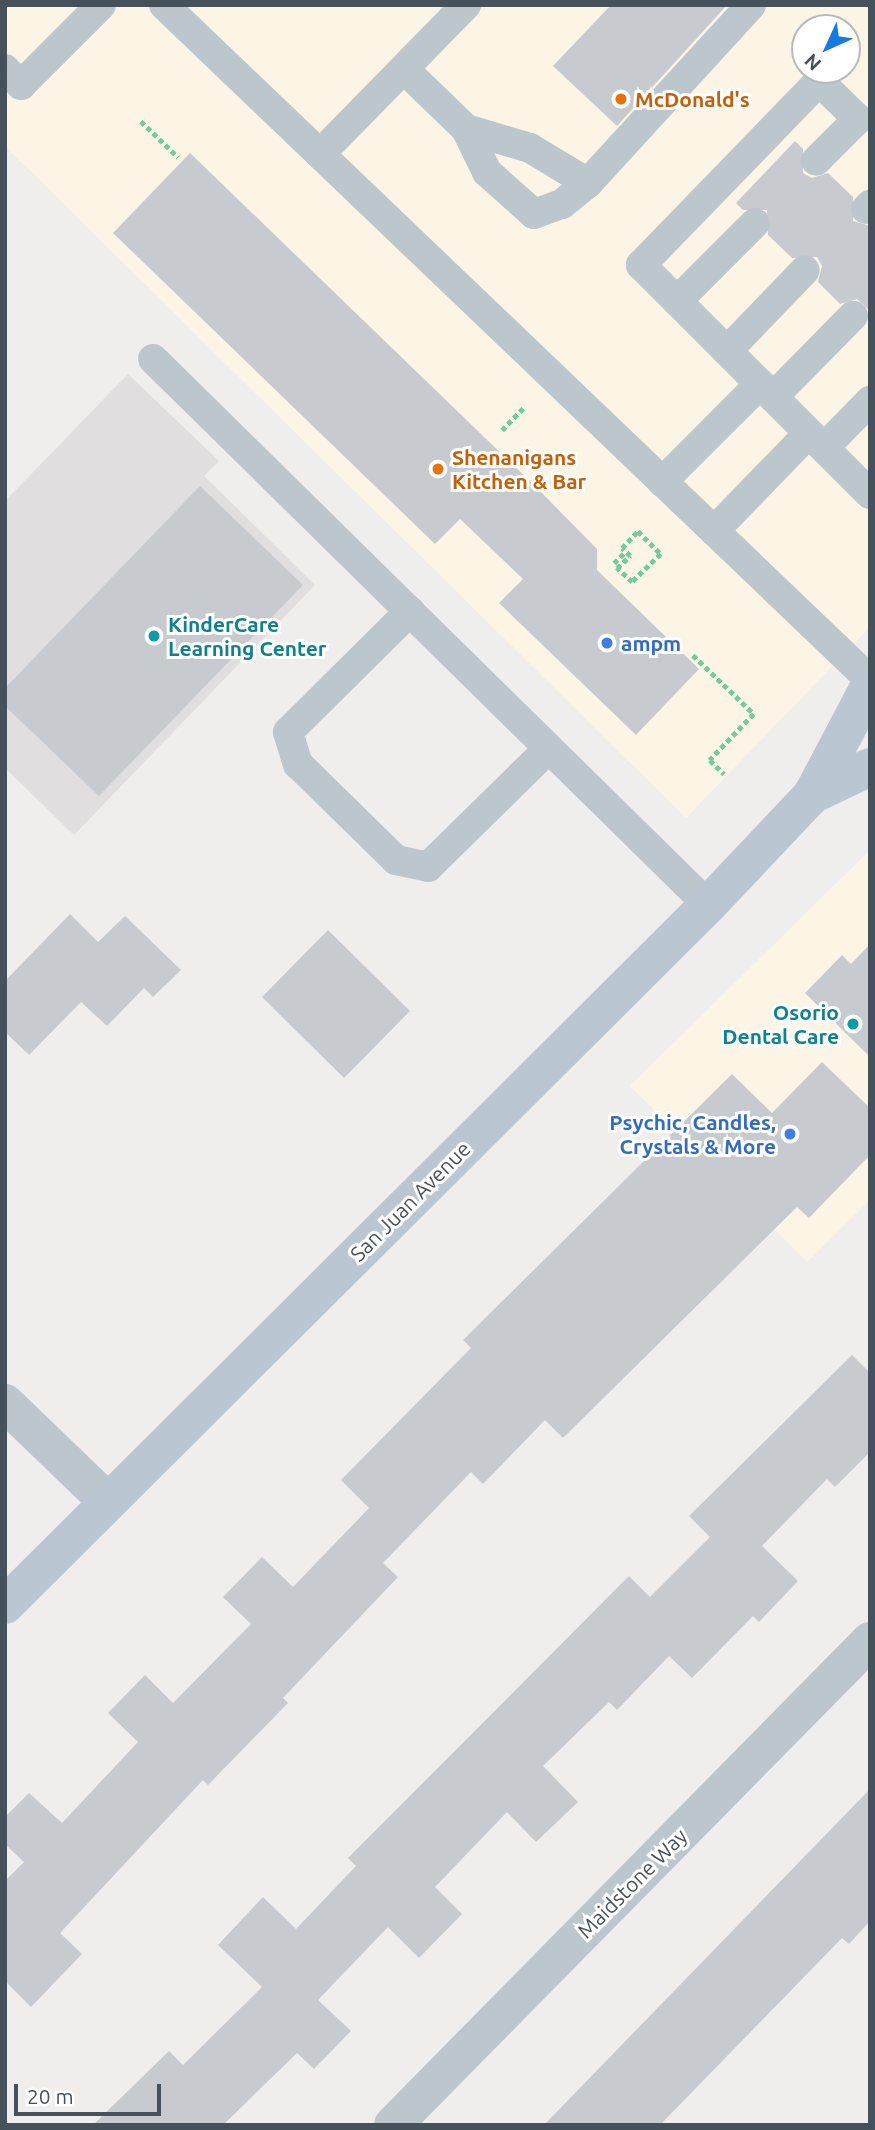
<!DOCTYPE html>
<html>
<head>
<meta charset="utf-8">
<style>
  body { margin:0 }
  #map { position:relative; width:875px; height:2130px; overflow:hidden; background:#f0eded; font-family:Ubuntu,sans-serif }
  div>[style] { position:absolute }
  .commercial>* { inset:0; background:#fcf4e5 }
  .education>* { inset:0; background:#e1dedf }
  .building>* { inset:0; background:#c7cbd0 }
  .path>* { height:4.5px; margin-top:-2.25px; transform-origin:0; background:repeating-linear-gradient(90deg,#72cd9b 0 5px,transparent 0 8.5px) }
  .service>* { height:30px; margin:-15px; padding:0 15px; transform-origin:15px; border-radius:15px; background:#bbc6cd }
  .minor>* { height:38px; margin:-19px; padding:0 19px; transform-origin:19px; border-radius:19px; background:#bbc6cd }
  .secondary>* { height:38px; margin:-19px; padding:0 19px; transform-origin:19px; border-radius:19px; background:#bac7d2 }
  .dots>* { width:19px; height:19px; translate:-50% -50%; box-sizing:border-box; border:4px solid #fff; border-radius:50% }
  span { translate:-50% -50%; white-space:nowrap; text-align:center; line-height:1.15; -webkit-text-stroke:6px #fff; paint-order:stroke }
  .food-label { font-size:21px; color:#c56008; font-weight:700 }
  .left { translate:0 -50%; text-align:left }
  .culture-label { font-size:21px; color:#0d838f; font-weight:700 }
  .right { translate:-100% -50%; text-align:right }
  .shop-label { font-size:21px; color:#366cbe; font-weight:700 }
  .street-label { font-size:21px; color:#45525b }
  .frame { position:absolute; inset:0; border:7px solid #45525b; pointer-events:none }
  .north { position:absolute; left:791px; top:14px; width:70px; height:70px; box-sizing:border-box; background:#fff; border:2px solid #b5babd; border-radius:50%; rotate:225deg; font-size:19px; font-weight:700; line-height:28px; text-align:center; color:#45525b }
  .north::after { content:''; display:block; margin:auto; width:24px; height:32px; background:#177ae0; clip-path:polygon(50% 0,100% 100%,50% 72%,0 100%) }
  .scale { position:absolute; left:14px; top:2084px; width:147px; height:32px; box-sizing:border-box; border:4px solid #45525b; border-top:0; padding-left:9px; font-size:21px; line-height:24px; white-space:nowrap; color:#45525b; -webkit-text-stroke:5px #fff; paint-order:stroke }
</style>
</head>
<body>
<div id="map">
  <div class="commercial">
    <div style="clip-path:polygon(evenodd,5px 5px,870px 5px,870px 627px,686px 818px,5px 146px,5px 5px,805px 28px,847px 28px,847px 70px,805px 70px,805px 28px)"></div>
    <div style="clip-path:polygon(870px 850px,870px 1200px,807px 1262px,630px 1086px)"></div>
  </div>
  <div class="education">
    <div style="clip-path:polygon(128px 374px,219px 461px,204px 476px,315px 585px,74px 835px,5px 768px,5px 501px)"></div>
  </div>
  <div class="building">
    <div style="clip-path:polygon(611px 5px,727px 5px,617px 126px,553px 66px)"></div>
    <div style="clip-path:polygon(795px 141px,803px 149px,803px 173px,812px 178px,828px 173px,853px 197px,853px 221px,870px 226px,870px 311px,857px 299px,840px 304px,818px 282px,822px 266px,817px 257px,792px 258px,768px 235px,767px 210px,743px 210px,736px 203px)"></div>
    <div style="clip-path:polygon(190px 153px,536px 487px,597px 549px,597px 570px,699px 669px,636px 735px,499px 603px,523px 579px,460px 519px,435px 544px,113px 233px)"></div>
    <div style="clip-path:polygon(200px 486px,303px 585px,99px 796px,5px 706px,5px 688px)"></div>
    <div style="clip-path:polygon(70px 914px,98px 942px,125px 916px,181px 970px,153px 997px,144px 988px,107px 1026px,81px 1002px,29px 1055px,5px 1032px,5px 981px)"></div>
    <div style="clip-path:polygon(328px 930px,410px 1011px,344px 1078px,262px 997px)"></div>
    <div style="clip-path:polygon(870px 944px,870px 1057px,805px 993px,842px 955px,851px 964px)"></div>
    <div style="clip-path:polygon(822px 1062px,870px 1108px,870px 1155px,809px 1218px,797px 1207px,563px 1438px,545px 1420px,483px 1484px,471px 1472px,383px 1563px,398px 1577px,283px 1698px,288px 1703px,208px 1785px,203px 1780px,60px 1933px,82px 1954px,31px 2007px,5px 1981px,5px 1881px,24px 1862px,5px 1844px,5px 1817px,29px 1793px,62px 1823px,138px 1742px,108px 1713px,145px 1675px,173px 1703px,251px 1624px,223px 1597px,262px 1557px,293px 1587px,369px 1508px,341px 1480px,471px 1348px,463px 1340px,732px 1074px,772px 1113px)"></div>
    <div style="clip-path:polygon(852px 1355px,870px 1373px,870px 1452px,835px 1487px,827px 1479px,762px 1546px,798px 1581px,759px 1622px,753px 1616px,692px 1678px,669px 1656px,617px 1710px,609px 1702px,543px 1766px,578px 1802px,536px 1842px,507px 1812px,435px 1887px,462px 1914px,419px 1958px,388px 1927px,318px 2000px,351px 2031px,314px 2069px,297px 2053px,223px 2125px,93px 2125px,169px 2051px,183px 2065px,262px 1987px,218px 1945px,263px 1897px,296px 1929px,356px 1866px,348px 1858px,629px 1576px,650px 1597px,710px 1537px,689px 1516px)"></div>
    <div style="clip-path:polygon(870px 1789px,870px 1921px,849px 1944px,842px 1938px,660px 2125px,544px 2125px)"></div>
  </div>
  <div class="path">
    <div style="left:141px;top:121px;width:52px;rotate:44.2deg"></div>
    <div style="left:502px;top:430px;width:32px;rotate:-46deg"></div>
    <div style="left:638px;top:531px;width:33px;rotate:45deg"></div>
    <div style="left:661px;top:554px;width:40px;rotate:136deg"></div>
    <div style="left:632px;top:582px;width:21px;rotate:-137deg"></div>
    <div style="left:617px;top:568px;width:18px;rotate:-43deg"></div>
    <div style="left:630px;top:556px;width:11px;rotate:-135deg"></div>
    <div style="left:622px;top:548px;width:23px;rotate:-47deg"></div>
    <div style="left:614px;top:563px;width:17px;rotate:-45deg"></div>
    <div style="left:693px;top:655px;width:85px;rotate:44deg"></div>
    <div style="left:754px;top:714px;width:64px;rotate:133.7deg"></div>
    <div style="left:710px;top:760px;width:20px;rotate:45deg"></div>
  </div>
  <div class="service">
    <div style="left:164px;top:5px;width:977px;rotate:43.71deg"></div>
    <div style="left:5px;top:69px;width:23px;rotate:45deg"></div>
    <div style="left:21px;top:85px;width:113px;rotate:-45deg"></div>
    <div style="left:404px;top:69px;width:86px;rotate:44.1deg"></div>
    <div style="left:466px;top:129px;width:67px;rotate:16.5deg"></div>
    <div style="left:530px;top:148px;width:68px;rotate:31.1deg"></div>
    <div style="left:588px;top:183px;width:241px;rotate:-47.5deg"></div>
    <div style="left:466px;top:129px;width:48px;rotate:64deg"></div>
    <div style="left:487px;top:172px;width:63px;rotate:41.8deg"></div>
    <div style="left:534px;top:214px;width:30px;rotate:-20deg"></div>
    <div style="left:562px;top:204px;width:33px;rotate:-39deg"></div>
    <div style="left:320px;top:154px;width:209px;rotate:-45.6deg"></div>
    <div style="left:866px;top:209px;width:6px;rotate:-45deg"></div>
    <div style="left:755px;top:223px;width:110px;rotate:135deg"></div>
    <div style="left:677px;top:301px;width:273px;rotate:45deg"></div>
    <div style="left:677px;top:301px;width:51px;rotate:-135deg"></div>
    <div style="left:641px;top:265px;width:256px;rotate:-45.9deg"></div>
    <div style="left:819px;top:81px;width:54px;rotate:44.3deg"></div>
    <div style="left:858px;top:119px;width:59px;rotate:135deg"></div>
    <div style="left:727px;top:351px;width:112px;rotate:-46.1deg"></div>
    <div style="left:153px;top:359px;width:779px;rotate:44.53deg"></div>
    <div style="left:773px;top:397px;width:114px;rotate:-45.4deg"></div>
    <div style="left:824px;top:448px;width:66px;rotate:-45.6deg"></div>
    <div style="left:662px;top:482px;width:139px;rotate:-45deg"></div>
    <div style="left:714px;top:531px;width:136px;rotate:-45.9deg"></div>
    <div style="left:410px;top:611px;width:172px;rotate:135.2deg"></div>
    <div style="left:288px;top:732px;width:34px;rotate:73deg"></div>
    <div style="left:298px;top:764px;width:137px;rotate:44.4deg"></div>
    <div style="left:396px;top:860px;width:33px;rotate:12deg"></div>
    <div style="left:428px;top:867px;width:168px;rotate:-44.5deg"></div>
  </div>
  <div class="minor">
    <div style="left:5px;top:1403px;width:141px;rotate:43.9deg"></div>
    <div style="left:393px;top:2125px;width:680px;rotate:-45.42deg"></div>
  </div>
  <div class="secondary">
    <div style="left:812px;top:795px;width:64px;rotate:-25.8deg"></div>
    <div style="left:5px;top:1605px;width:992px;rotate:-44.88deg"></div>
    <div style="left:708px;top:905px;width:151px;rotate:-46.6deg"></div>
    <div style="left:812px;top:795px;width:124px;rotate:-62.2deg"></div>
  </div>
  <div class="dots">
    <div style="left:621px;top:99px;background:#e8710a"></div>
    <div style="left:438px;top:469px;background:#e8710a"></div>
    <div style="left:154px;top:636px;background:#0f9aa8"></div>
    <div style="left:607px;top:643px;background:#3f7fe0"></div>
    <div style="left:853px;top:1024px;background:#0f9aa8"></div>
    <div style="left:790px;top:1134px;background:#3f7fe0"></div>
  </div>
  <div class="food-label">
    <span class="left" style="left:635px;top:99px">McDonald's</span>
    <span class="left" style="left:452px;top:469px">Shenanigans<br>Kitchen &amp; Bar</span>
  </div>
  <div class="culture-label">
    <span class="left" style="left:168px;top:636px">KinderCare<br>Learning Center</span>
    <span class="right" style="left:839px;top:1024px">Osorio<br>Dental Care</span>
  </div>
  <div class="shop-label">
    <span class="left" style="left:621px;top:643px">ampm</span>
    <span class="right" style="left:776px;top:1134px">Psychic, Candles,<br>Crystals &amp; More</span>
  </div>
  <div class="street-label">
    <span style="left:410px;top:1201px;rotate:-45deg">San Juan Avenue</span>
    <span style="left:632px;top:1883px;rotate:-45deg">Maidstone Way</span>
  </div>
  <div class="frame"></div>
  <div class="north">N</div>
  <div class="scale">20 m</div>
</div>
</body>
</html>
